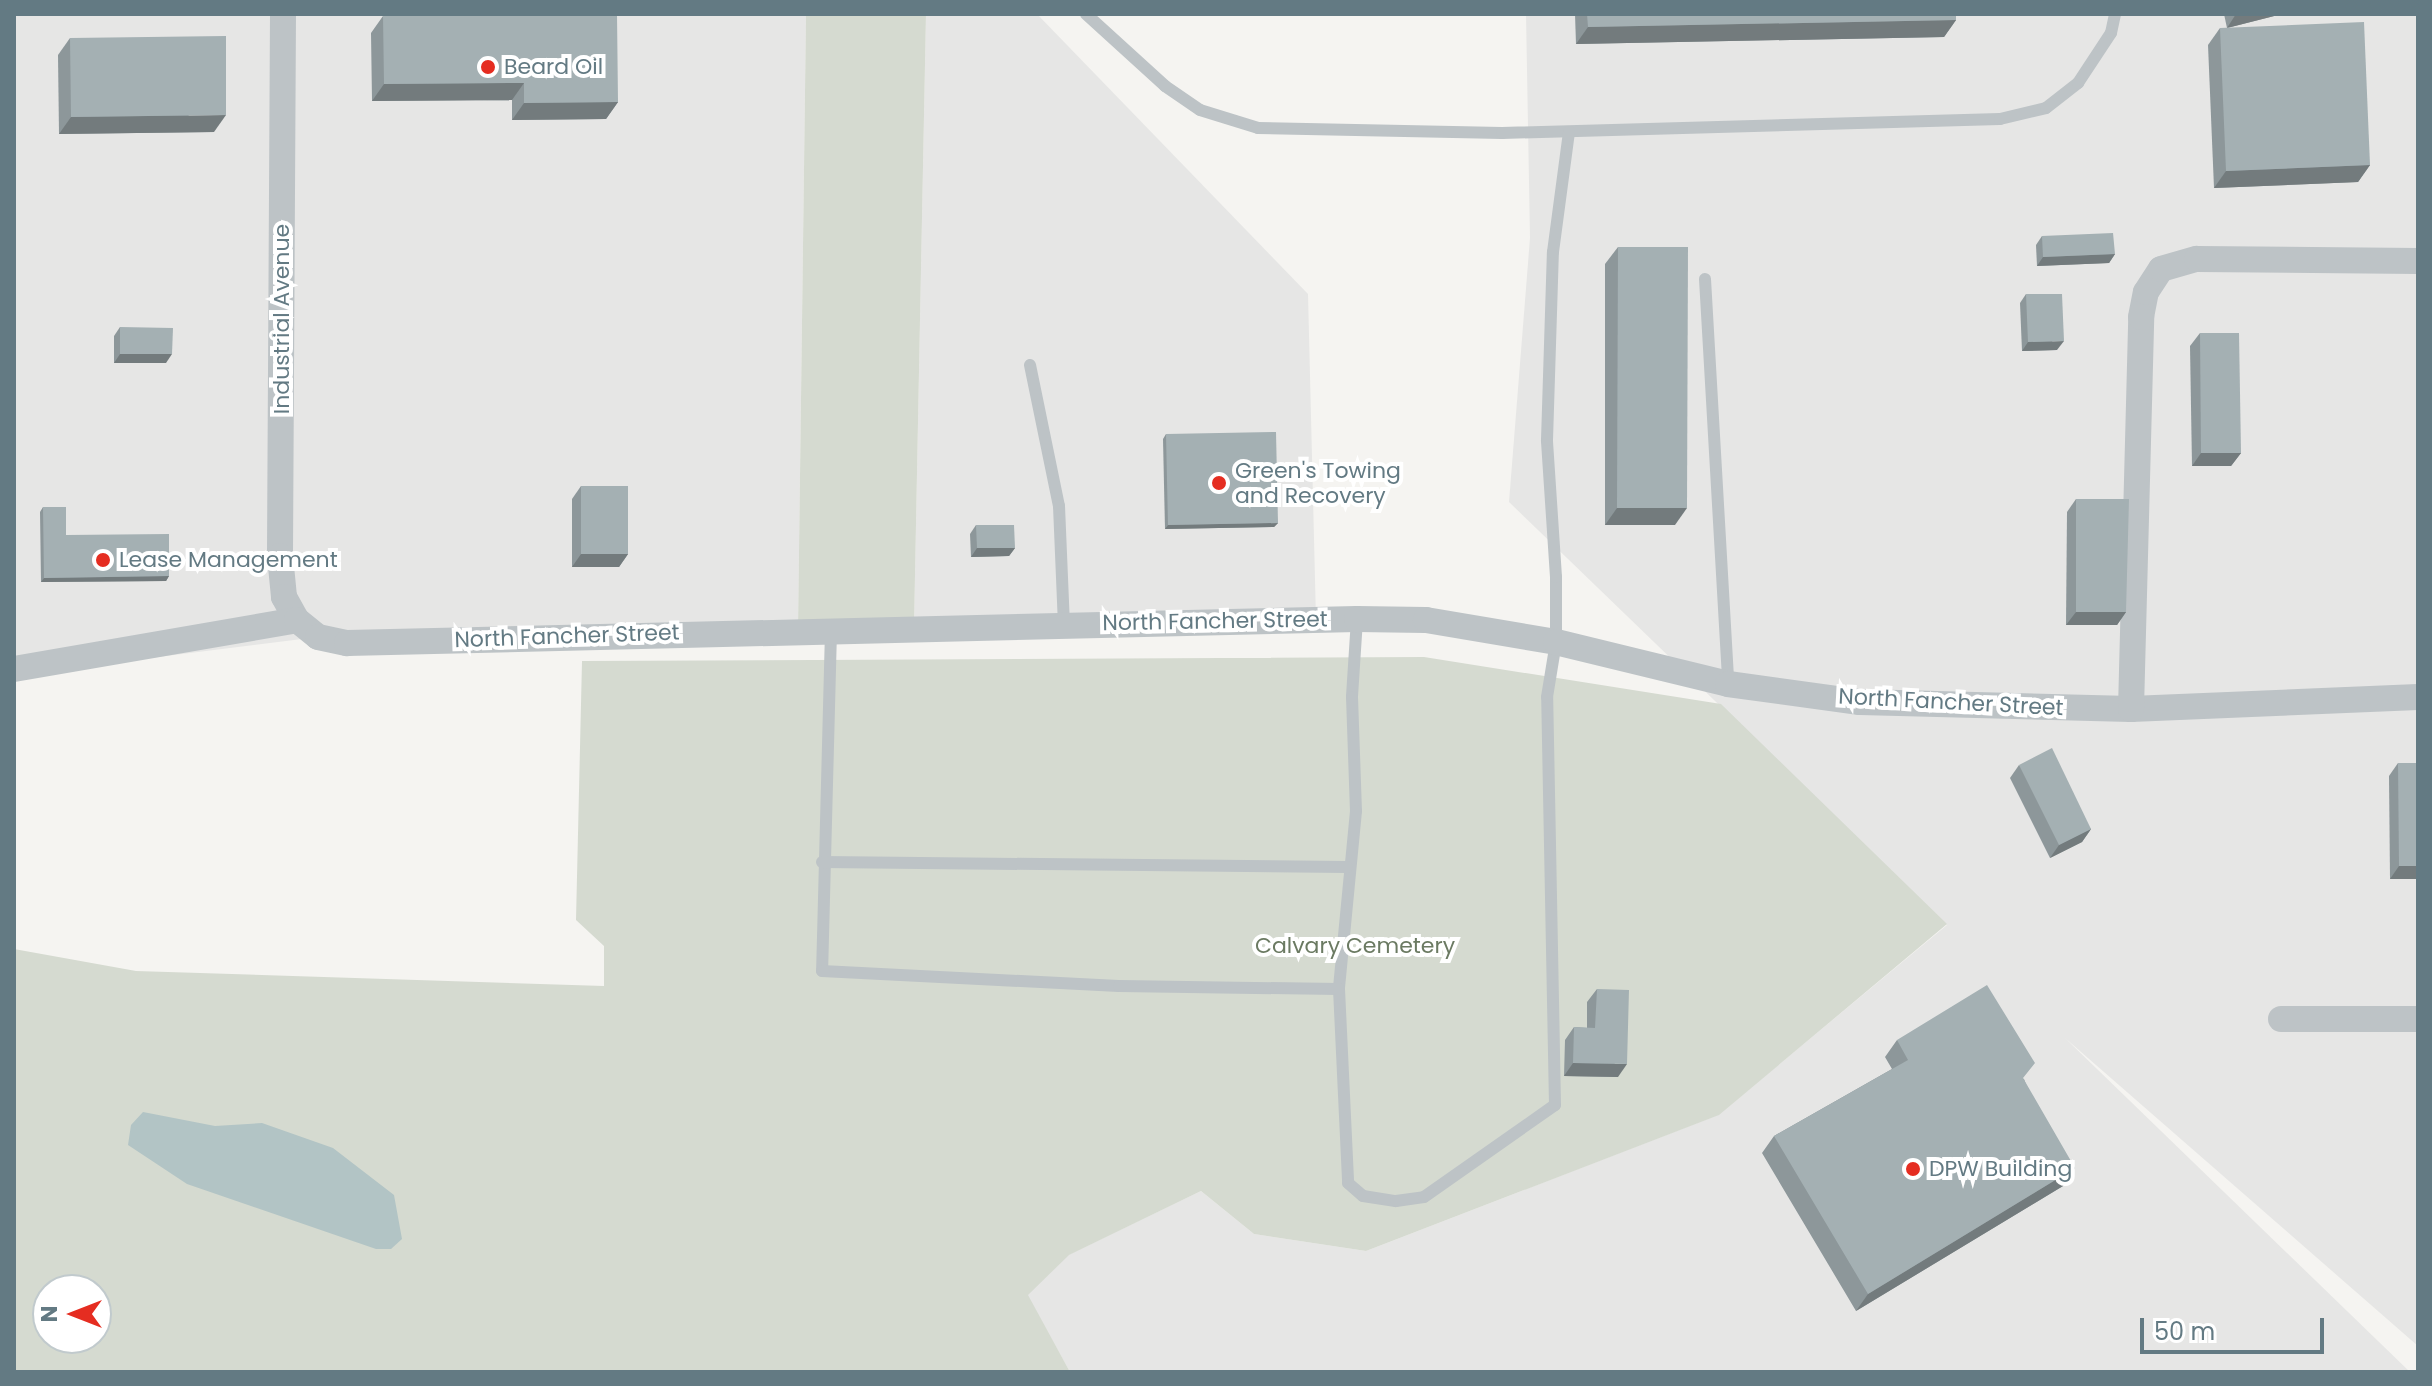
<!DOCTYPE html>
<html>
<head>
<meta charset="utf-8">
<style>
  body { margin:0 }
  #map { position:relative; width:2432px; height:1386px; overflow:hidden; background:#f5f4f1; font-family:Poppins,sans-serif }
  div>[style] { position:absolute }
  .built>* { inset:0; background:#e6e6e5 }
  .green>* { inset:0; background:#d5dad0 }
  .water>* { inset:0; background:#b2c4c5 }
  .service>* { height:12px; margin:-6px; padding:0 6px; transform-origin:6px; border-radius:6px; background:#bdc3c6 }
  .minor>* { height:26px; margin:-13px; padding:0 13px; transform-origin:13px; border-radius:13px; background:#bdc3c6 }
  .wall>* { inset:0; background:#8d979a }
  .shaded-wall>* { inset:0; background:#737b7d }
  .building>* { inset:0; background:#a4b0b3 }
  .dots>* { width:22px; height:22px; translate:-50% -50%; box-sizing:border-box; border:4px solid #fff; border-radius:50% }
  span { translate:-50% -50%; white-space:nowrap; text-align:center; line-height:1.15; -webkit-text-stroke:8px #fff; paint-order:stroke }
  .poi-label { font-size:22px; color:#637a83 }
  .left { translate:0 -50%; text-align:left }
  .street-label { font-size:22px; color:#637a83 }
  .park-label { font-size:22px; color:#6b7a62 }
  .frame { position:absolute; inset:0; border:16px solid #637a83; pointer-events:none }
  .north { position:absolute; left:32px; top:1274px; width:80px; height:80px; box-sizing:border-box; background:#fff; border:2px solid #c1cacd; border-radius:50%; rotate:270deg; font-size:22px; font-weight:700; line-height:32px; text-align:center; color:#637a83 }
  .north::after { content:''; display:block; margin:auto; width:28px; height:36px; background:#e52d21; clip-path:polygon(50% 0,100% 100%,50% 72%,0 100%) }
  .scale { position:absolute; left:2140px; top:1318px; width:184px; height:36px; box-sizing:border-box; border:4px solid #637a83; border-top:0; padding-left:10px; font-size:24px; line-height:28px; white-space:nowrap; color:#637a83; -webkit-text-stroke:6px #fff; paint-order:stroke }
</style>
</head>
<body>
<div id="map">
  <div class="built">
    <div style="clip-path:polygon(14px 14px,806px 14px,798px 629px,318px 637px,14px 675px)"></div>
    <div style="clip-path:polygon(926px 14px,1037px 14px,1308px 294px,1316px 620px,914px 627px)"></div>
    <div style="clip-path:polygon(1526px 14px,2418px 14px,2418px 1346px,2065px 1038px,2410px 1372px,1070px 1372px,1027px 1295px,1068px 1255px,1201px 1191px,1254px 1234px,1366px 1251px,1718px 1115px,1947px 925px,1509px 502px,1530px 238px)"></div>
  </div>
  <div class="green">
    <div style="clip-path:polygon(806px 14px,926px 14px,914px 627px,798px 629px)"></div>
    <div style="clip-path:polygon(evenodd,1424px 657px,1721px 704px,1947px 924px,1719px 1115px,1366px 1251px,1254px 1234px,1201px 1191px,1069px 1255px,1028px 1295px,1070px 1372px,14px 1372px,14px 949px,136px 971px,604px 986px,604px 946px,576px 920px,582px 661px,1424px 657px,48px 1290px,96px 1290px,96px 1338px,48px 1338px,48px 1290px)"></div>
  </div>
  <div class="water">
    <div style="clip-path:polygon(143px 1112px,215px 1126px,262px 1123px,333px 1148px,394px 1195px,402px 1239px,391px 1249px,376px 1249px,187px 1184px,128px 1145px,131px 1125px)"></div>
  </div>
  <div class="service">
    <div style="left:1086px;top:14px;width:107px;rotate:42.3deg"></div>
    <div style="left:1165px;top:86px;width:42px;rotate:34.4deg"></div>
    <div style="left:1200px;top:110px;width:61px;rotate:17.2deg"></div>
    <div style="left:1258px;top:128px;width:244px;rotate:1.2deg"></div>
    <div style="left:1502px;top:133px;width:498px;rotate:-1.6deg"></div>
    <div style="left:2000px;top:119px;width:47px;rotate:-13.4deg"></div>
    <div style="left:2046px;top:108px;width:41px;rotate:-38deg"></div>
    <div style="left:2078px;top:83px;width:60px;rotate:-56.6deg"></div>
    <div style="left:2111px;top:33px;width:19px;rotate:-78deg"></div>
    <div style="left:1705px;top:279px;width:406px;rotate:86.7deg"></div>
    <div style="left:1030px;top:365px;width:144px;rotate:78.4deg"></div>
    <div style="left:1059px;top:506px;width:118px;rotate:87.6deg"></div>
    <div style="left:1357px;top:619px;width:78px;rotate:93.7deg"></div>
    <div style="left:1352px;top:697px;width:114px;rotate:88deg"></div>
    <div style="left:1356px;top:811px;width:179px;rotate:95.5deg"></div>
    <div style="left:1339px;top:989px;width:194px;rotate:87.3deg"></div>
    <div style="left:1348px;top:1183px;width:20px;rotate:41deg"></div>
    <div style="left:1363px;top:1196px;width:33px;rotate:9deg"></div>
    <div style="left:1396px;top:1201px;width:28px;rotate:-8deg"></div>
    <div style="left:1424px;top:1197px;width:160px;rotate:-35.1deg"></div>
    <div style="left:1555px;top:1105px;width:408px;rotate:-91.1deg"></div>
    <div style="left:1547px;top:697px;width:56px;rotate:-80.7deg"></div>
    <div style="left:1556px;top:642px;width:65px;rotate:-90deg"></div>
    <div style="left:1556px;top:577px;width:137px;rotate:-93.8deg"></div>
    <div style="left:1547px;top:440px;width:188px;rotate:-88.2deg"></div>
    <div style="left:1553px;top:252px;width:121px;rotate:-82.4deg"></div>
    <div style="left:831px;top:631px;width:340px;rotate:91.5deg"></div>
    <div style="left:822px;top:971px;width:297px;rotate:2.9deg"></div>
    <div style="left:1119px;top:986px;width:220px;rotate:0.8deg"></div>
    <div style="left:822px;top:862px;width:525px;rotate:0.55deg"></div>
  </div>
  <div class="minor">
    <div style="left:283px;top:14px;width:542px;rotate:90.32deg"></div>
    <div style="left:280px;top:556px;width:41px;rotate:84.4deg"></div>
    <div style="left:284px;top:597px;width:26px;rotate:61deg"></div>
    <div style="left:14px;top:669px;width:287px;rotate:-9.8deg"></div>
    <div style="left:297px;top:620px;width:27px;rotate:39deg"></div>
    <div style="left:318px;top:637px;width:30px;rotate:12deg"></div>
    <div style="left:347px;top:643px;width:1010px;rotate:-1.36deg"></div>
    <div style="left:1357px;top:619px;width:69px;rotate:0.8deg"></div>
    <div style="left:1426px;top:620px;width:132px;rotate:9.6deg"></div>
    <div style="left:1556px;top:642px;width:177px;rotate:13.7deg"></div>
    <div style="left:1728px;top:684px;width:133px;rotate:7.8deg"></div>
    <div style="left:1860px;top:702px;width:271px;rotate:1.5deg"></div>
    <div style="left:2131px;top:709px;width:287px;rotate:-2.4deg"></div>
    <div style="left:2131px;top:709px;width:392px;rotate:-88.5deg"></div>
    <div style="left:2141px;top:317px;width:25px;rotate:-79deg"></div>
    <div style="left:2146px;top:292px;width:27px;rotate:-57deg"></div>
    <div style="left:2161px;top:269px;width:37px;rotate:-16deg"></div>
    <div style="left:2197px;top:259px;width:221px;rotate:0.5deg"></div>
    <div style="left:2281px;top:1019px;width:137px"></div>
  </div>
  <div class="wall">
    <div style="clip-path:polygon(1575px 14px,1956px 14px,1956px 20px,1944px 37px,1576px 44px)"></div>
    <div style="clip-path:polygon(2224px 14px,2282px 14px,2227px 28px)"></div>
    <div style="clip-path:polygon(383px 16px,618px 102px,606px 119px,512px 120px,512px 100px,372px 101px,371px 33px)"></div>
    <div style="clip-path:polygon(2220px 28px,2370px 165px,2358px 182px,2214px 188px,2208px 45px)"></div>
    <div style="clip-path:polygon(70px 38px,214px 132px,59px 134px,58px 55px)"></div>
    <div style="clip-path:polygon(2042px 236px,2115px 254px,2109px 263px,2037px 266px,2036px 245px)"></div>
    <div style="clip-path:polygon(1618px 247px,1675px 525px,1605px 525px,1605px 264px)"></div>
    <div style="clip-path:polygon(2026px 294px,2057px 350px,2022px 351px,2020px 303px)"></div>
    <div style="clip-path:polygon(120px 327px,166px 363px,114px 363px,114px 336px)"></div>
    <div style="clip-path:polygon(2200px 333px,2241px 453px,2231px 466px,2192px 466px,2190px 346px)"></div>
    <div style="clip-path:polygon(1166px 434px,1278px 523px,1274px 527px,1165px 529px,1163px 439px)"></div>
    <div style="clip-path:polygon(581px 486px,628px 554px,619px 567px,572px 567px,572px 499px)"></div>
    <div style="clip-path:polygon(2076px 499px,2126px 612px,2117px 625px,2066px 625px,2067px 512px)"></div>
    <div style="clip-path:polygon(43px 507px,66px 535px,169px 576px,166px 581px,41px 582px,40px 512px)"></div>
    <div style="clip-path:polygon(976px 525px,1015px 548px,1009px 556px,971px 557px,970px 534px)"></div>
    <div style="clip-path:polygon(2398px 763px,2418px 879px,2390px 879px,2389px 776px)"></div>
    <div style="clip-path:polygon(2019px 765px,2091px 829px,2082px 842px,2050px 858px,2010px 778px)"></div>
    <div style="clip-path:polygon(1597px 989px,1618px 1077px,1564px 1076px,1565px 1040px,1574px 1027px,1587px 1028px,1587px 1002px)"></div>
    <div style="clip-path:polygon(1897px 1040px,2024px 1079px,2063px 1186px,1856px 1311px,1762px 1153px,1774px 1136px,1892px 1069px,1885px 1057px)"></div>
    <div style="clip-path:polygon(2418px 1047px,2418px 1100px,2416px 1100px,2417px 1049px)"></div>
  </div>
  <div class="shaded-wall">
    <div style="clip-path:polygon(2236px 14px,2282px 14px,2227px 28px)"></div>
    <div style="clip-path:polygon(1956px 20px,1944px 37px,1576px 44px,1588px 27px)"></div>
    <div style="clip-path:polygon(524px 83px,512px 100px,372px 101px,384px 84px)"></div>
    <div style="clip-path:polygon(618px 102px,606px 119px,512px 120px,524px 103px)"></div>
    <div style="clip-path:polygon(226px 115px,214px 132px,59px 134px,71px 117px)"></div>
    <div style="clip-path:polygon(2370px 165px,2358px 182px,2214px 188px,2226px 171px)"></div>
    <div style="clip-path:polygon(2115px 254px,2109px 263px,2037px 266px,2043px 257px)"></div>
    <div style="clip-path:polygon(2064px 341px,2057px 350px,2022px 351px,2028px 342px)"></div>
    <div style="clip-path:polygon(120px 354px,172px 354px,166px 363px,114px 363px)"></div>
    <div style="clip-path:polygon(2201px 453px,2241px 453px,2231px 466px,2192px 466px)"></div>
    <div style="clip-path:polygon(1617px 508px,1687px 508px,1675px 525px,1605px 525px)"></div>
    <div style="clip-path:polygon(1278px 523px,1274px 527px,1165px 529px,1168px 525px)"></div>
    <div style="clip-path:polygon(977px 548px,1015px 548px,1009px 556px,971px 557px)"></div>
    <div style="clip-path:polygon(581px 554px,628px 554px,619px 567px,572px 567px)"></div>
    <div style="clip-path:polygon(169px 576px,166px 581px,41px 582px,44px 578px)"></div>
    <div style="clip-path:polygon(2076px 612px,2126px 612px,2117px 625px,2066px 625px)"></div>
    <div style="clip-path:polygon(2091px 829px,2082px 842px,2050px 858px,2059px 845px)"></div>
    <div style="clip-path:polygon(2399px 866px,2418px 866px,2418px 879px,2390px 879px)"></div>
    <div style="clip-path:polygon(1573px 1063px,1627px 1064px,1618px 1077px,1564px 1076px)"></div>
    <div style="clip-path:polygon(2075px 1168px,2063px 1186px,1856px 1311px,1868px 1294px)"></div>
  </div>
  <div class="building">
    <div style="clip-path:polygon(617px 14px,618px 102px,524px 103px,524px 83px,384px 84px,383px 16px)"></div>
    <div style="clip-path:polygon(1587px 14px,1956px 14px,1956px 20px,1588px 27px)"></div>
    <div style="clip-path:polygon(2364px 22px,2370px 165px,2226px 171px,2220px 28px)"></div>
    <div style="clip-path:polygon(226px 36px,226px 115px,71px 117px,70px 38px)"></div>
    <div style="clip-path:polygon(2113px 233px,2115px 254px,2043px 257px,2042px 236px)"></div>
    <div style="clip-path:polygon(1618px 247px,1688px 247px,1687px 508px,1617px 508px)"></div>
    <div style="clip-path:polygon(2026px 294px,2062px 294px,2064px 341px,2028px 342px)"></div>
    <div style="clip-path:polygon(120px 327px,173px 328px,172px 354px,120px 354px)"></div>
    <div style="clip-path:polygon(2200px 333px,2239px 333px,2241px 453px,2201px 453px)"></div>
    <div style="clip-path:polygon(1276px 432px,1278px 523px,1168px 525px,1166px 434px)"></div>
    <div style="clip-path:polygon(581px 486px,628px 486px,628px 554px,581px 554px)"></div>
    <div style="clip-path:polygon(2076px 499px,2129px 499px,2126px 612px,2076px 612px)"></div>
    <div style="clip-path:polygon(43px 507px,66px 507px,66px 535px,169px 534px,169px 576px,44px 578px)"></div>
    <div style="clip-path:polygon(976px 525px,1014px 525px,1015px 548px,977px 548px)"></div>
    <div style="clip-path:polygon(2052px 748px,2091px 829px,2059px 845px,2019px 765px)"></div>
    <div style="clip-path:polygon(2398px 763px,2418px 763px,2418px 866px,2399px 866px)"></div>
    <div style="clip-path:polygon(1987px 985px,2035px 1063px,2023px 1078px,2075px 1168px,1868px 1294px,1774px 1136px,1908px 1060px,1897px 1040px)"></div>
    <div style="clip-path:polygon(1597px 989px,1629px 990px,1627px 1064px,1573px 1063px,1574px 1027px,1595px 1028px)"></div>
  </div>
  <div class="dots">
    <div style="left:488px;top:67px;background:#e52d21"></div>
    <div style="left:1219px;top:483px;background:#e52d21"></div>
    <div style="left:103px;top:560px;background:#e52d21"></div>
    <div style="left:1913px;top:1169px;background:#e52d21"></div>
  </div>
  <div class="poi-label">
    <span class="left" style="left:504px;top:67px">Beard Oil</span>
    <span class="left" style="left:1235px;top:483px">Green's Towing<br>and Recovery</span>
    <span class="left" style="left:119px;top:560px">Lease Management</span>
    <span class="left" style="left:1929px;top:1169px">DPW Building</span>
  </div>
  <div class="street-label">
    <span style="left:282px;top:319px;rotate:-90deg">Industrial Avenue</span>
    <span style="left:1215px;top:621px;rotate:-1deg">North Fancher Street</span>
    <span style="left:567px;top:636px;rotate:-2deg">North Fancher Street</span>
    <span style="left:1951px;top:702px;rotate:3deg">North Fancher Street</span>
  </div>
  <div class="park-label">
    <span style="left:1355px;top:946px">Calvary Cemetery</span>
  </div>
  <div class="frame"></div>
  <div class="north">N</div>
  <div class="scale">50 m</div>
</div>
</body>
</html>
